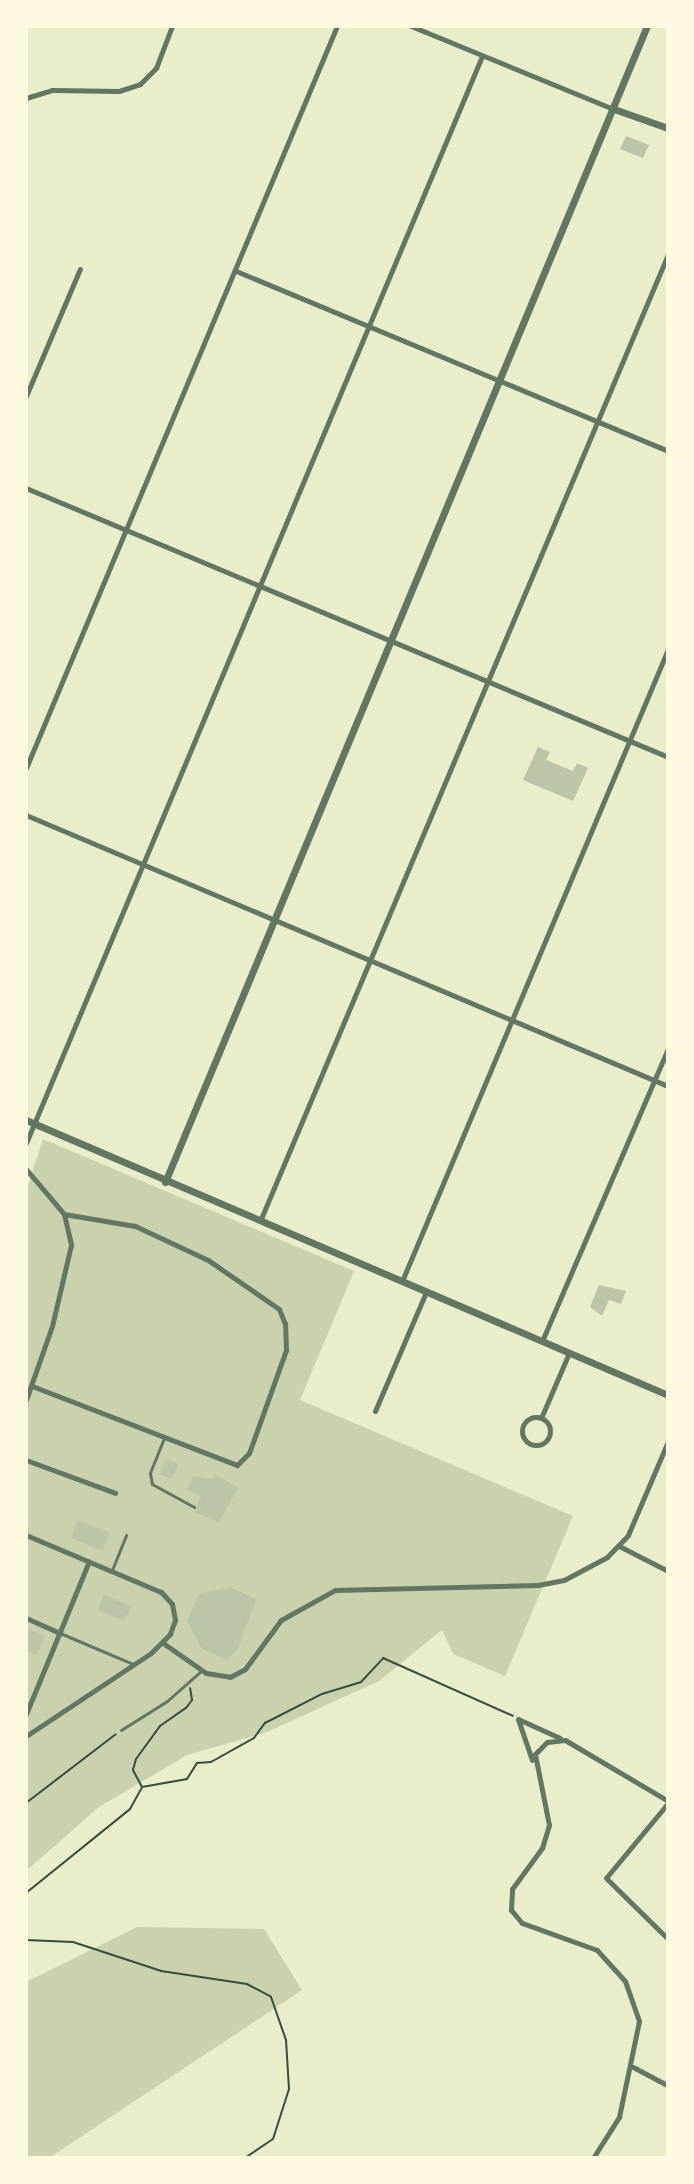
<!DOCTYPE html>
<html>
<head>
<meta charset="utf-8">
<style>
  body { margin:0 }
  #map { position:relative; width:694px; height:2184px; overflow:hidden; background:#e9edc9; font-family:"Golos Text",sans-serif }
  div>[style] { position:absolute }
  .green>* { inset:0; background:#cad2ad }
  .building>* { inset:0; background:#bcc5a7 }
  .path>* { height:2px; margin:-1px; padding:0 1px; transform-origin:1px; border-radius:1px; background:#344e41 }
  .service>* { height:3px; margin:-1.5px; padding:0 1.5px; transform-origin:1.5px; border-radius:1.5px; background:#617663 }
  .minor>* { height:5px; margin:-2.5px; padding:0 2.5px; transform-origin:2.5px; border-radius:2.5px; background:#617663 }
  .minor>.ring { margin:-2.5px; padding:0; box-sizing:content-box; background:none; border:5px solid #617663; border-radius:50% }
  .tertiary>* { height:7px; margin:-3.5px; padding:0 3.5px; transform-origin:3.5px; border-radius:3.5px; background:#617663 }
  span { translate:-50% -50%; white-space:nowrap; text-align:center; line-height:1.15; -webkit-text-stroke:8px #fefae0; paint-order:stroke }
  .frame { position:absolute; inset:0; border:28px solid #fefae0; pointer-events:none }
</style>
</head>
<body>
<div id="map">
  <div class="green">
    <div style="clip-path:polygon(43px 1139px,354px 1271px,300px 1400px,573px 1516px,505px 1676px,453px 1654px,442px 1630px,379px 1681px,267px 1732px,187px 1755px,99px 1807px,26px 1871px,26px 1192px)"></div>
    <div style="clip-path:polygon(137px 1927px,264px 1929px,302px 1990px,49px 2158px,26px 2158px,26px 1982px)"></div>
  </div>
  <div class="building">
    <div style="clip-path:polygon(626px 136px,649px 145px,643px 158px,620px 149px)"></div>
    <div style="clip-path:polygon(538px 747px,550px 752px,546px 760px,573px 771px,577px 763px,588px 768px,573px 801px,523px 780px)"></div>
    <div style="clip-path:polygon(599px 1285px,626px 1291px,621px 1304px,609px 1300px,602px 1316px,590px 1307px)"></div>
    <div style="clip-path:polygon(166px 1459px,178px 1464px,172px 1479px,160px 1474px)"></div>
    <div style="clip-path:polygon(215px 1474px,238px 1488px,219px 1522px,194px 1512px,201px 1496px,187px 1490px,193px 1476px,213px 1479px)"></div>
    <div style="clip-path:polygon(78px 1520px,110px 1533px,103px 1551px,71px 1538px)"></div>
    <div style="clip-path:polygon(230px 1587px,256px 1599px,238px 1649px,227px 1660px,202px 1649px,187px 1621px,199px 1594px)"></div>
    <div style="clip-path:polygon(104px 1595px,131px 1606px,124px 1621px,97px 1610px)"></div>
    <div style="clip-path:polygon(26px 1628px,45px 1636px,37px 1655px,26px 1650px)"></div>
  </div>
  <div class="path">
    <div style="left:142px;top:1787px;width:46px;rotate:-10.1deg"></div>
    <div style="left:187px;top:1779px;width:19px;rotate:-58deg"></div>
    <div style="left:197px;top:1763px;width:14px;rotate:-4deg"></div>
    <div style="left:211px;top:1762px;width:49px;rotate:-29.2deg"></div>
    <div style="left:254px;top:1738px;width:19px;rotate:-54deg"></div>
    <div style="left:265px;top:1723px;width:64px;rotate:-27deg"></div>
    <div style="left:322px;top:1694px;width:41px;rotate:-17.1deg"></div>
    <div style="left:361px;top:1682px;width:33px;rotate:-47deg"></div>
    <div style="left:383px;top:1658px;width:142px;rotate:24deg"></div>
    <div style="left:26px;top:1803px;width:113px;rotate:-37.5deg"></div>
    <div style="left:26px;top:1893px;width:134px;rotate:-38.9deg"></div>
    <div style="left:130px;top:1809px;width:25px;rotate:-61deg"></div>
    <div style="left:142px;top:1787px;width:19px;rotate:-118deg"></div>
    <div style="left:133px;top:1770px;width:11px;rotate:-75deg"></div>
    <div style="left:136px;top:1759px;width:41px;rotate:-54deg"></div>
    <div style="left:160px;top:1726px;width:32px;rotate:-35deg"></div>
    <div style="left:186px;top:1708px;width:10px;rotate:-53deg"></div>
    <div style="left:192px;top:1700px;width:12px;rotate:-99deg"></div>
    <div style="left:26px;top:1940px;width:47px;rotate:2.4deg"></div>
    <div style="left:73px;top:1942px;width:93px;rotate:18.2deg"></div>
    <div style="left:161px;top:1971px;width:87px;rotate:8.6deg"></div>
    <div style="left:247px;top:1984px;width:27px;rotate:28deg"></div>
    <div style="left:271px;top:1997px;width:46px;rotate:70.8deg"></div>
    <div style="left:286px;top:2040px;width:49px;rotate:86.5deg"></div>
    <div style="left:289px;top:2089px;width:52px;rotate:107.7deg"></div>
    <div style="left:273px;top:2139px;width:34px;rotate:146deg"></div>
  </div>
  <div class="service">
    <div style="left:164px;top:1438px;width:38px;rotate:112deg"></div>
    <div style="left:150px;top:1473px;width:11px;rotate:80deg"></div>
    <div style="left:152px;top:1484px;width:48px;rotate:28.7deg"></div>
    <div style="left:112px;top:1570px;width:38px;rotate:-68deg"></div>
    <div style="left:60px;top:1633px;width:79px;rotate:23deg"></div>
    <div style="left:121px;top:1730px;width:54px;rotate:-32.2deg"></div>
    <div style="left:167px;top:1701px;width:47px;rotate:-41.5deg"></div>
  </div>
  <div class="minor">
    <div style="left:411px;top:26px;width:218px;rotate:22.3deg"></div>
    <div style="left:26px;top:98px;width:27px;rotate:-17deg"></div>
    <div style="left:52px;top:90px;width:67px;rotate:0.9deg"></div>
    <div style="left:119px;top:91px;width:22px;rotate:-18deg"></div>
    <div style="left:140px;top:84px;width:23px;rotate:-45deg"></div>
    <div style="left:156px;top:68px;width:45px;rotate:-69.1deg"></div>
    <div style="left:236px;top:271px;width:468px;rotate:22.6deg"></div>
    <div style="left:26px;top:396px;width:138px;rotate:-67deg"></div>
    <div style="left:26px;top:488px;width:696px;rotate:22.73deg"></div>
    <div style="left:26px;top:768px;width:805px;rotate:-67.26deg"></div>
    <div style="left:26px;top:815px;width:697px;rotate:22.89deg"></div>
    <div style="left:26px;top:1143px;width:1179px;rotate:-67.24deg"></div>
    <div style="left:26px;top:1169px;width:59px;rotate:49.8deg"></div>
    <div style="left:64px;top:1214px;width:32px;rotate:77deg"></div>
    <div style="left:71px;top:1245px;width:83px;rotate:103.2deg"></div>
    <div style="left:52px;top:1326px;width:78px;rotate:109.4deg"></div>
    <div style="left:260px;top:1221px;width:1050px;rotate:-67.12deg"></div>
    <div style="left:402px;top:1281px;width:686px;rotate:-67.17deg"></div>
    <div style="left:542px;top:1341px;width:318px;rotate:-66.7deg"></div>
    <div style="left:32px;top:1386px;width:220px;rotate:21.1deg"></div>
    <div style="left:237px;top:1465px;width:17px;rotate:-45deg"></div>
    <div style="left:249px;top:1453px;width:109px;rotate:-70.2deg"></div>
    <div style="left:286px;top:1350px;width:26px;rotate:-92deg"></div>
    <div style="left:285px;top:1324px;width:16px;rotate:-112deg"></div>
    <div style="left:279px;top:1309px;width:86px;rotate:-145.4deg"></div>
    <div style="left:208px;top:1260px;width:81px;rotate:-155deg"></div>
    <div style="left:135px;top:1226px;width:72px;rotate:-170.4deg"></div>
    <div style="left:375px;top:1411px;width:129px;rotate:-66.8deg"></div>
    <div class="ring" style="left:522px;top:1417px;width:23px;height:23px"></div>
    <div style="left:541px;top:1418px;width:71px;rotate:-66.7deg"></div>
    <div style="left:26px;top:1460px;width:95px;rotate:20.3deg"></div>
    <div style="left:26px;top:1535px;width:147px;rotate:22.9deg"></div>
    <div style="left:161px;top:1592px;width:16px;rotate:47deg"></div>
    <div style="left:172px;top:1604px;width:16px;rotate:79deg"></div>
    <div style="left:175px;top:1620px;width:15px;rotate:110deg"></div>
    <div style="left:170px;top:1634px;width:27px;rotate:135deg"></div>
    <div style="left:151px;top:1653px;width:150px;rotate:146.4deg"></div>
    <div style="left:619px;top:1546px;width:55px;rotate:27deg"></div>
    <div style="left:26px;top:1618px;width:37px;rotate:24deg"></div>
    <div style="left:163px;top:1643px;width:52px;rotate:34.9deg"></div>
    <div style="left:206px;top:1673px;width:24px;rotate:9deg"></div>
    <div style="left:230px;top:1677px;width:17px;rotate:-28deg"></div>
    <div style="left:245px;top:1669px;width:61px;rotate:-53.7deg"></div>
    <div style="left:281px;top:1620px;width:62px;rotate:-29.1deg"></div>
    <div style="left:335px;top:1590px;width:203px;rotate:-1.4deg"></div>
    <div style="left:538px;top:1585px;width:26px;rotate:-11deg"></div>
    <div style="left:564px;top:1580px;width:49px;rotate:-28.1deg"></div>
    <div style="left:607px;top:1557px;width:30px;rotate:-46deg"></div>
    <div style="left:628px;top:1535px;width:102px;rotate:-66.9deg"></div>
    <div style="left:26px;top:1714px;width:165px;rotate:-67.6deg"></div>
    <div style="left:532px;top:1760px;width:43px;rotate:-108.9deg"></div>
    <div style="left:518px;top:1719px;width:46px;rotate:24.3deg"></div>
    <div style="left:668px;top:1803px;width:97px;rotate:129.6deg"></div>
    <div style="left:606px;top:1878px;width:87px;rotate:44.5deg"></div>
    <div style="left:633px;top:2067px;width:40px;rotate:28deg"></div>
    <div style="left:593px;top:2158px;width:49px;rotate:-57.6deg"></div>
    <div style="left:619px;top:2117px;width:98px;rotate:-78.2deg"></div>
    <div style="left:639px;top:2021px;width:42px;rotate:-109.3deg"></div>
    <div style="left:625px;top:1981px;width:42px;rotate:-132.1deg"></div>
    <div style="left:597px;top:1950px;width:80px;rotate:-160.2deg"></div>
    <div style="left:522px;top:1923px;width:17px;rotate:-130deg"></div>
    <div style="left:511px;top:1910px;width:21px;rotate:-87deg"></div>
    <div style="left:512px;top:1889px;width:51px;rotate:-53.8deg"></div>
    <div style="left:542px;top:1848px;width:24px;rotate:-73deg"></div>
    <div style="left:549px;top:1825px;width:72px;rotate:-101.2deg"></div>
    <div style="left:535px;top:1754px;width:17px;rotate:-45deg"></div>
    <div style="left:547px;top:1742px;width:18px;rotate:-6deg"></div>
    <div style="left:565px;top:1740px;width:120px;rotate:30.6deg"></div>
  </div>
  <div class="tertiary">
    <div style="left:614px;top:109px;width:57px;rotate:19.4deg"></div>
    <div style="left:26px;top:1120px;width:698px;rotate:23.19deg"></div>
    <div style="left:165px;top:1182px;width:1252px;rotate:-67.37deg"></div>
  </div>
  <div class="frame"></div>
</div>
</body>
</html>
